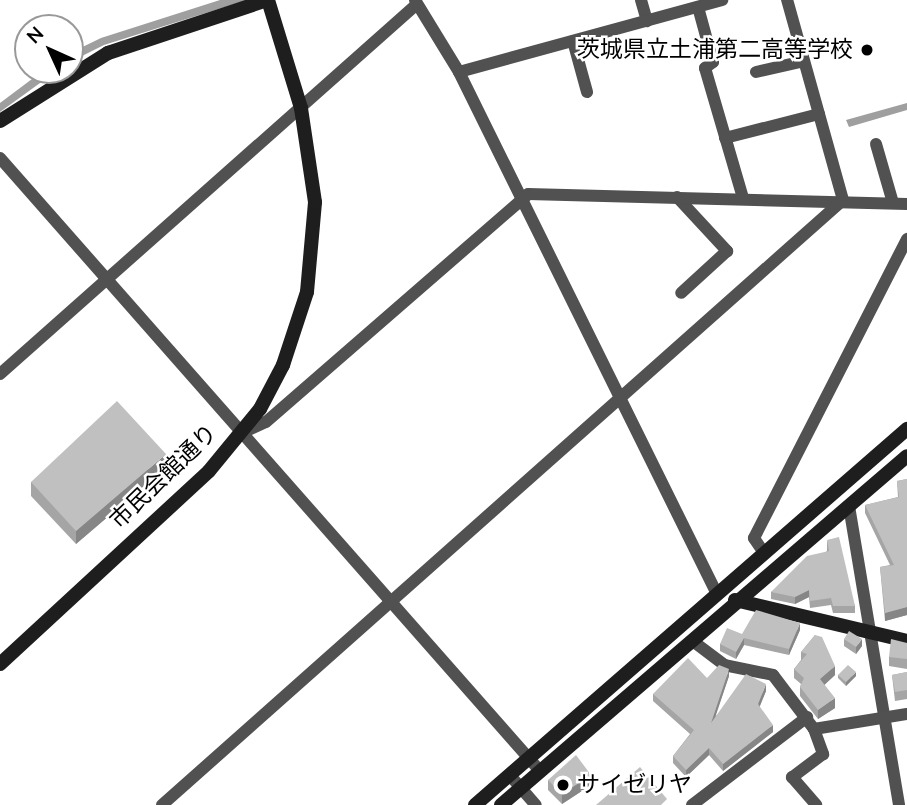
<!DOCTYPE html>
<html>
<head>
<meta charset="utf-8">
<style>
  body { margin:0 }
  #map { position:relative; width:907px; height:805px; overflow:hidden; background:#fff; font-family:"Nunito Sans","Noto Sans JP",sans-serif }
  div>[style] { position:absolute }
  .water>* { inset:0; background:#9f9f9f }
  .street>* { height:12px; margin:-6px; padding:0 6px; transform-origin:6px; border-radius:6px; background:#515151 }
  .secondary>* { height:14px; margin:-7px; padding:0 7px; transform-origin:7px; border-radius:7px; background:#1e1e1e }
  .wall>* { inset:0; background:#a5a5a5 }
  .shaded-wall>* { inset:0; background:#868686 }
  .building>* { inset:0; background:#c0c0c0 }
  .dots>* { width:19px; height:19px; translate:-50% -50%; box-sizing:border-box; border:4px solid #fff; border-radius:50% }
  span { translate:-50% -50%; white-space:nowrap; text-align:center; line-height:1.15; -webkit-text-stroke:5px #fff; paint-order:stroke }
  .poi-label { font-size:23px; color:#000 }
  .right { translate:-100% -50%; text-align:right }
  .left { translate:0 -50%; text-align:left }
  .street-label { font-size:23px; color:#000 }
  .north { position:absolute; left:14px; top:14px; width:70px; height:70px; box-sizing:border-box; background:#fff; border:2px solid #999; border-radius:50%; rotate:315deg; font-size:19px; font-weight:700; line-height:28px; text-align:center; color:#000 }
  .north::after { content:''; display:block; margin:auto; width:24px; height:32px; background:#000; clip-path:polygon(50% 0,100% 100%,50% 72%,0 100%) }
</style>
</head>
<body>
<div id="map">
  <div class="water">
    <div style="clip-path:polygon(220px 0,247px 0,104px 45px,70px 62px,70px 53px,101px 38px)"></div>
    <div style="clip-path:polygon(44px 70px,58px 70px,0 112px,0 103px)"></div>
    <div style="clip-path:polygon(907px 103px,907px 110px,849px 127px,846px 120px)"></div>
  </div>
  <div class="street">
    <div style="left:415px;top:0;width:84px;rotate:58.6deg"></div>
    <div style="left:459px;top:72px;width:582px;rotate:63.7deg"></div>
    <div style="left:641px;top:0;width:22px;rotate:74deg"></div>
    <div style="left:698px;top:7px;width:57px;rotate:74.7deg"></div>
    <div style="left:713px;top:62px;width:10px;rotate:143deg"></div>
    <div style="left:705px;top:68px;width:135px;rotate:73.7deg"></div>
    <div style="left:573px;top:41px;width:53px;rotate:74.6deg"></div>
    <div style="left:459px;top:72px;width:273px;rotate:-15.3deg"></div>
    <div style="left:756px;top:72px;width:49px;rotate:-12.9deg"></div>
    <div style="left:725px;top:138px;width:97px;rotate:-14.3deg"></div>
    <div style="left:876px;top:144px;width:61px;rotate:73.9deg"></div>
    <div style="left:0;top:158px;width:817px;rotate:48.62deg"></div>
    <div style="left:677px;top:197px;width:74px;rotate:47.2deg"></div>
    <div style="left:727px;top:251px;width:62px;rotate:137.6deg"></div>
    <div style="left:0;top:374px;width:557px;rotate:-41.58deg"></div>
    <div style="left:242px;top:433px;width:26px;rotate:-25deg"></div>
    <div style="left:266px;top:422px;width:347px;rotate:-41deg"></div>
    <div style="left:528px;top:194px;width:379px;rotate:1.5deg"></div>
    <div style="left:849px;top:506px;width:303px;rotate:80.5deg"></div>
    <div style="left:764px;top:553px;width:18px;rotate:-124deg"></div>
    <div style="left:754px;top:538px;width:336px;rotate:-62.9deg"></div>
    <div style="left:694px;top:642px;width:38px;rotate:37deg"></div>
    <div style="left:724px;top:665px;width:50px;rotate:11.5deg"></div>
    <div style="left:773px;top:675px;width:68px;rotate:52.8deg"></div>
    <div style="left:814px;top:729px;width:94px;rotate:-9.2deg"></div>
    <div style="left:814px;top:729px;width:27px;rotate:70deg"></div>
    <div style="left:823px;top:754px;width:39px;rotate:143deg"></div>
    <div style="left:792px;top:777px;width:37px;rotate:49deg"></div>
    <div style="left:514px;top:780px;width:33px;rotate:49deg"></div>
    <div style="left:162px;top:805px;width:911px;rotate:-41.62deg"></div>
    <div style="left:843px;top:200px;width:208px;rotate:-105.6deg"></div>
    <div style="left:692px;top:805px;width:145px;rotate:-37.4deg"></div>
  </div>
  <div class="secondary">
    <div style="left:0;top:121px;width:128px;rotate:-32.2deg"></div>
    <div style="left:108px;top:53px;width:168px;rotate:-18.4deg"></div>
    <div style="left:735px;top:600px;width:177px;rotate:13.4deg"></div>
    <div style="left:0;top:664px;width:284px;rotate:-42.7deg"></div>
    <div style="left:209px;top:471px;width:80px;rotate:-50.6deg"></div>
    <div style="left:260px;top:409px;width:50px;rotate:-62.4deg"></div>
    <div style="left:283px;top:365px;width:77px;rotate:-71.8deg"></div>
    <div style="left:307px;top:292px;width:90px;rotate:-84.9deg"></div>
    <div style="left:315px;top:202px;width:95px;rotate:-98.5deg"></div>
    <div style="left:301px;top:108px;width:113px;rotate:-107deg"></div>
    <div style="left:475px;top:805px;width:573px;rotate:-41.04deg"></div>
    <div style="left:501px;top:805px;width:535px;rotate:-40.68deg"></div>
  </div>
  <div class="wall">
    <div style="clip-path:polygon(166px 467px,76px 544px,31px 496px,31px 482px)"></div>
    <div style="clip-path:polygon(907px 479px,907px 615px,885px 621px,880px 567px,890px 565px,865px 513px,865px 505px,898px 497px,897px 481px)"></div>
    <div style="clip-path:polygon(827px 540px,855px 606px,855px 613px,833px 613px,831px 605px,810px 608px,809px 597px,795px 604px,771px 599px,771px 592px,827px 551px)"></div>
    <div style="clip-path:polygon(800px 630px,789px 655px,744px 645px,736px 659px,720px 651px,720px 644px,742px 634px)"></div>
    <div style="clip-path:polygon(815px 635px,835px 675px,824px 685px,835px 708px,818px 719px,800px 696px,800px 687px,801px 684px,794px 678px,794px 669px,801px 660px,801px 652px)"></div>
    <div style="clip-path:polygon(844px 639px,862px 646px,856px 654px,844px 646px)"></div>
    <div style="clip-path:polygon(907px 643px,907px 669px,889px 666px,889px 657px)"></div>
    <div style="clip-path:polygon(907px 672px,907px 699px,895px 701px,892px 675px)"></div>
    <div style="clip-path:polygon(838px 675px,856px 676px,846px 686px,838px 678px)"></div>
    <div style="clip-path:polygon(729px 676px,715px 716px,766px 691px,759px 707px,773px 732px,723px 771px,709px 755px,686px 777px,673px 763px,673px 756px,690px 734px,653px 701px,653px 694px,707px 678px)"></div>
    <div style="clip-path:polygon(548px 780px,591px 785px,562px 804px,548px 790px)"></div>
  </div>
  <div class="shaded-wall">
    <div style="clip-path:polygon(166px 454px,166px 467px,76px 544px,76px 531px)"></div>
    <div style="clip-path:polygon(809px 590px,809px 597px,795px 604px,795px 597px)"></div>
    <div style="clip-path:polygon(907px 607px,907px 615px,885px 621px,885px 613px)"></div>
    <div style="clip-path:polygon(800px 623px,800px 630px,789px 655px,789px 649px)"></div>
    <div style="clip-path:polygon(744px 638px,744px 645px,736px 659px,736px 652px)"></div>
    <div style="clip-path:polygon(862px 639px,862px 646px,856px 654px,856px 647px)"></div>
    <div style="clip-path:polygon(835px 666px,835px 675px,820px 689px,820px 679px)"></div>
    <div style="clip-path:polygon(729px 669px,729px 676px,711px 730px,711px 723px)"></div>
    <div style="clip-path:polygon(856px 672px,856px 676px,846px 686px,846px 682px)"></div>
    <div style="clip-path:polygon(766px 684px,766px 691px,758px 711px,758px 704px)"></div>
    <div style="clip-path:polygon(835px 698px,835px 708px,818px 719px,818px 710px)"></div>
    <div style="clip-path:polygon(773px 725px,773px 732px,723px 771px,723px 764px)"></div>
    <div style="clip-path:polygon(709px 748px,709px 755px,686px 777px,686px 770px)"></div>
    <div style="clip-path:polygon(591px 775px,591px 785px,562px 804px,562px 794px)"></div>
  </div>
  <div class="building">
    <div style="clip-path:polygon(117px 401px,166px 454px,76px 531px,31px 482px)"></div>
    <div style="clip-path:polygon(907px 479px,907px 607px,885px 613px,880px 567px,894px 565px,865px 505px,899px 497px,897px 481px)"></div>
    <div style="clip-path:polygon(839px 537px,855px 606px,833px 606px,831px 598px,810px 601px,809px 590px,795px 597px,771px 592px,807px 556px,829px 551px,827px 540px)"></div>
    <div style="clip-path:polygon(756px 610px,800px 623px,789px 649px,744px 638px,736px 652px,720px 644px,727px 628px,742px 634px)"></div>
    <div style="clip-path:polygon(849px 631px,862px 639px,856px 647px,844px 639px)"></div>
    <div style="clip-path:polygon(815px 635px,822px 637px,835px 666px,820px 679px,835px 698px,818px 710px,800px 687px,804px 678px,794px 669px,807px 654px,801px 652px)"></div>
    <div style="clip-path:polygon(891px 639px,907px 643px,907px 659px,889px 657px)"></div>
    <div style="clip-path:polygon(688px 658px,707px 678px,719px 665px,729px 669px,711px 723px,746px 674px,766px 684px,758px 704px,773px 725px,723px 764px,709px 748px,686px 770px,673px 756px,694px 730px,653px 694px)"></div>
    <div style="clip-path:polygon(848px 665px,856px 672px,846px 682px,838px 675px)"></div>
    <div style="clip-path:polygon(907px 672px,907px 690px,895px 692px,892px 675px)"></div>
    <div style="clip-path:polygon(576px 755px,591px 775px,562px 794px,548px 780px)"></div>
    <div style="clip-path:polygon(640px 767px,667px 799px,661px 805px,596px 805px)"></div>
  </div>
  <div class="dots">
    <div style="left:867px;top:50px;background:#000"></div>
    <div style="left:563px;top:785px;background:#000"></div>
  </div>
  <div class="poi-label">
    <span class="right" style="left:853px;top:50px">茨城県立土浦第二高等学校</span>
    <span class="left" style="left:577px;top:785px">サイゼリヤ</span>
  </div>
  <div class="street-label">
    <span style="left:164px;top:477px;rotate:-44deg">市民会館通り</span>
  </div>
  <div class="north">N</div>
</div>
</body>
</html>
